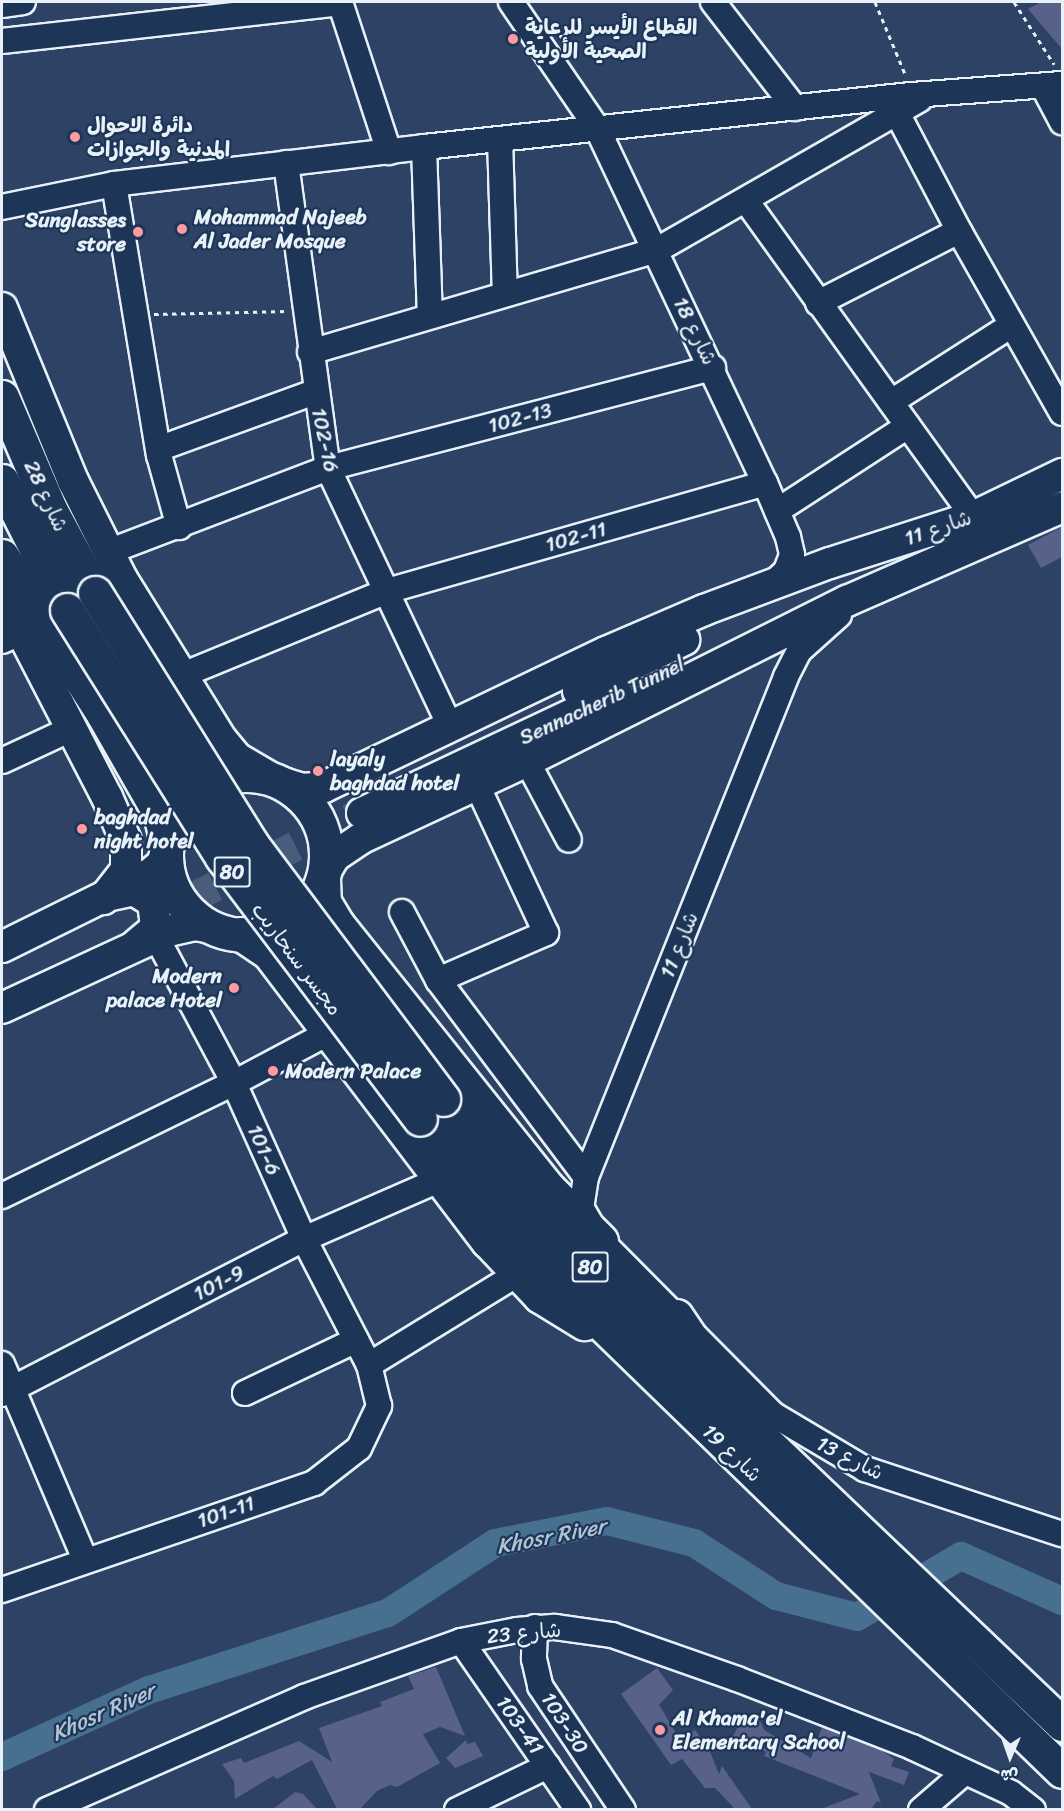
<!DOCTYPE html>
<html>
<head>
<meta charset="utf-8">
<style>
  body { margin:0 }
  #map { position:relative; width:1064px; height:1811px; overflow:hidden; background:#2e4266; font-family:Sriracha,"Playpen Sans Arabic",sans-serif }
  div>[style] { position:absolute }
  .river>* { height:28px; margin:-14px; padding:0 14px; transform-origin:14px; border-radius:14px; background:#476f8f }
  .building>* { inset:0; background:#576189 }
  .major-tunnel>* { height:30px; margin-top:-15px; transform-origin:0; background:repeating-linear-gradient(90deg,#4a5c7c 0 30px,transparent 0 45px) }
  .path>* { height:3px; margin-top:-1.5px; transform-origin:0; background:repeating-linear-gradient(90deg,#e8f1f8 0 4.5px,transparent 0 9px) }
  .roads { filter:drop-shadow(2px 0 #e8f1f8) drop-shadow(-2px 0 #e8f1f8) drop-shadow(0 2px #e8f1f8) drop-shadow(0 -2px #e8f1f8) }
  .minor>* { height:24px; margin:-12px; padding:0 12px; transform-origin:12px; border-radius:12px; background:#1d3557 }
  .major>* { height:30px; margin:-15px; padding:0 15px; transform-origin:15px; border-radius:15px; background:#1d3557 }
  .highway>* { height:33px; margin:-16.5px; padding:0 16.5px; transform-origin:16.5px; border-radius:16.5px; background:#1d3557 }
  .highway>.ring { margin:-16.5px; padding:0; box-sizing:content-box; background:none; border:33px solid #1d3557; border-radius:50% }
  .bridges { filter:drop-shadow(2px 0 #e8f1f8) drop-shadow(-2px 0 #e8f1f8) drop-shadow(0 2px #e8f1f8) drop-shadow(0 -2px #e8f1f8) }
  .highway-bridge>* { height:33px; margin:-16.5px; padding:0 16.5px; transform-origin:16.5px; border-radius:16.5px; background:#1d3557 }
  .dots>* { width:16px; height:16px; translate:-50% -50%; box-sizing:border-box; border:3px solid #1d3557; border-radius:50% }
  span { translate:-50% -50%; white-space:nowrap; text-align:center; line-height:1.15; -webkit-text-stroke:4.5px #1d3557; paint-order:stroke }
  .shield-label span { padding:2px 4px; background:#1d3557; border:2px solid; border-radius:4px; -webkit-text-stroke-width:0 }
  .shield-label { font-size:20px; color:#e8f1f8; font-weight:700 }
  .poi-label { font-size:21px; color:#e8f1f8; font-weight:700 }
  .left { translate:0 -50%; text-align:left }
  .right { translate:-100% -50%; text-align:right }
  .street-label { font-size:21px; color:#e8f1f8 }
  .water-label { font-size:22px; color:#b0c4d3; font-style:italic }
  .frame { position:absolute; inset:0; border:3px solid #e8f1f8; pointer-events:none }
  .north { position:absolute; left:980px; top:1727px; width:60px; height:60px; -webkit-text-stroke:4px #1d3557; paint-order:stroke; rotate:182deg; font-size:16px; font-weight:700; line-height:24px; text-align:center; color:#e8f1f8 }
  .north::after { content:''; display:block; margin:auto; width:21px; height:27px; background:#e8f1f8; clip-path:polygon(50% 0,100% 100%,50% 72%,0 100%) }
</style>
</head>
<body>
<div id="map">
  <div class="river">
    <div style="left:2px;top:1757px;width:162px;rotate:-24.5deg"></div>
    <div style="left:149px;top:1690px;width:251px;rotate:-17.9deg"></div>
    <div style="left:388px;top:1613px;width:128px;rotate:-33.2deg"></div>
    <div style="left:495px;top:1543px;width:114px;rotate:-11.1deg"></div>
    <div style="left:607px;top:1521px;width:90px;rotate:14.2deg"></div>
    <div style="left:694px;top:1543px;width:98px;rotate:32.9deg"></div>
    <div style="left:776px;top:1596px;width:84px;rotate:14.5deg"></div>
    <div style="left:857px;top:1617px;width:121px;rotate:-30.4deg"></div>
    <div style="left:961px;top:1556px;width:111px;rotate:24deg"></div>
  </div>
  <div class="building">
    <div style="clip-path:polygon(1041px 2px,1062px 2px,1062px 49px,1028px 9px)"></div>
    <div style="clip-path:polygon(1062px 527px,1062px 557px,1041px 568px,1028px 545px)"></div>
    <div style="clip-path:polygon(436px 1667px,465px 1736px,440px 1727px,423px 1734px,440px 1763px,397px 1787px,390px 1785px,377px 1791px,360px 1809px,337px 1809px,312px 1760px,277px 1779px,273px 1776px,235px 1799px,234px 1781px,222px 1764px,241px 1758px,244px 1763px,299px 1741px,332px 1762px,319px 1728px,382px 1706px,380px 1702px,414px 1689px,408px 1676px)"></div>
    <div style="clip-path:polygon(657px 1668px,673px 1690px,659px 1705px,679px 1738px,695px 1730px,709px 1749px,719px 1774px,722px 1766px,752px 1809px,735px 1809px,715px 1788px,705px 1788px,682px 1759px,671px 1765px,621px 1694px)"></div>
    <div style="clip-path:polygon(745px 1714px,759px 1718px,764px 1730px,811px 1758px,822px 1727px,881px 1750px,894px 1759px,891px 1766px,909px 1772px,904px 1785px,869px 1772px,881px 1803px,877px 1801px,871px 1809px,821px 1809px,860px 1794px,764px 1756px,766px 1752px,733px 1736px)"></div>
    <div style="clip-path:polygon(466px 1740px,467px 1744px,475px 1742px,483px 1756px,455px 1768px,446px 1758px)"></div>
    <div style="clip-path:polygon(295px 1792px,303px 1794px,317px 1809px,273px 1809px)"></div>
  </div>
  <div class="major-tunnel">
    <div style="left:148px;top:920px;width:239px;rotate:-26.6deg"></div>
  </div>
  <div class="path">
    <div style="left:875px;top:2px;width:80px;rotate:67.3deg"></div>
    <div style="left:1014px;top:2px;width:74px;rotate:57.2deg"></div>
    <div style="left:154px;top:314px;width:134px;rotate:-1.3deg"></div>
  </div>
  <div class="roads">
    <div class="minor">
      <div style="left:340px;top:2px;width:158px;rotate:71.9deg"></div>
      <div style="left:511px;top:2px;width:153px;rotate:55.7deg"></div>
      <div style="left:597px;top:128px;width:393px;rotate:64.7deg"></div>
      <div style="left:765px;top:483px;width:59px;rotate:66.9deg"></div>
      <div style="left:788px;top:537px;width:18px;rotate:77deg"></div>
      <div style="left:792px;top:555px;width:17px;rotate:111deg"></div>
      <div style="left:786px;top:571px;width:21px;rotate:137deg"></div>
      <div style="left:713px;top:2px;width:134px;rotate:52.3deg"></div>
      <div style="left:2px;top:5px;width:21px;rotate:-8deg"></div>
      <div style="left:2px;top:41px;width:341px;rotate:-6.4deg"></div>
      <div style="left:1043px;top:86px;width:41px;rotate:62.2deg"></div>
      <div style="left:896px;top:111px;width:136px;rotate:62.3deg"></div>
      <div style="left:959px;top:231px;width:209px;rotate:60.5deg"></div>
      <div style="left:500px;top:139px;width:155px;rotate:88.2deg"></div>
      <div style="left:424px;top:147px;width:169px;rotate:88deg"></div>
      <div style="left:286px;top:163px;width:308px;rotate:82.2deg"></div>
      <div style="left:328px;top:468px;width:288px;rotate:64.7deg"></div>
      <div style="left:114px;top:184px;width:275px;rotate:80.6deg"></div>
      <div style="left:159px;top:455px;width:75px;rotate:74.5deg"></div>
      <div style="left:747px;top:202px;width:388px;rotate:54.3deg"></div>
      <div style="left:2px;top:207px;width:114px;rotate:-11.6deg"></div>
      <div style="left:114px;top:184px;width:312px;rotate:-6.8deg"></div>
      <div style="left:424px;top:147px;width:491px;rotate:-6.1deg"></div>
      <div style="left:912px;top:95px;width:150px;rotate:-4.2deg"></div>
      <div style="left:818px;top:303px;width:158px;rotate:-27.1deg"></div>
      <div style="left:310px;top:352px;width:362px;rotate:-16.4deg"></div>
      <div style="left:657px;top:250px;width:302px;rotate:-29.8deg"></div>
      <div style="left:891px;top:402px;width:143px;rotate:-32.5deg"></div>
      <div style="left:158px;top:449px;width:167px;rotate:-20deg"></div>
      <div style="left:777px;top:511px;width:156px;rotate:-33deg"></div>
      <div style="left:108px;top:552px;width:235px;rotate:-20.9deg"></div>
      <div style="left:328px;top:468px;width:398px;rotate:-14.6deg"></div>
      <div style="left:839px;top:615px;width:54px;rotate:138deg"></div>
      <div style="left:799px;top:651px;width:29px;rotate:117deg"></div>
      <div style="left:786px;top:677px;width:539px;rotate:111.8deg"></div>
      <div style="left:586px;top:1177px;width:30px;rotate:99deg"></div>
      <div style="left:581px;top:1207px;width:39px;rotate:60deg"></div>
      <div style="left:601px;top:1241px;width:245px;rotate:45.2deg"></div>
      <div style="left:774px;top:1415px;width:106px;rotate:30.7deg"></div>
      <div style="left:865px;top:1469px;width:207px;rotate:18.3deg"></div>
      <div style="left:2px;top:641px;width:22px;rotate:-24deg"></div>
      <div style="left:180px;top:676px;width:224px;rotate:-22.3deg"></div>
      <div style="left:387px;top:591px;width:393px;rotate:-15.9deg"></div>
      <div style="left:2px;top:761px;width:76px;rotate:-24.9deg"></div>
      <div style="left:527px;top:761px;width:89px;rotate:62deg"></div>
      <div style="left:402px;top:912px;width:77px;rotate:62.1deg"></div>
      <div style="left:438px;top:980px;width:246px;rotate:53.1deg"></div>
      <div style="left:438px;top:980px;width:118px;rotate:-23.5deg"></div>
      <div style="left:546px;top:933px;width:163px;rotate:-115deg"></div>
      <div style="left:2px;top:1196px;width:258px;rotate:-26deg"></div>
      <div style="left:234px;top:1083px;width:106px;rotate:-28deg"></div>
      <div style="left:2px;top:1364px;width:213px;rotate:67deg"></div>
      <div style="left:369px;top:1365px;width:176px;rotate:-31.5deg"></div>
      <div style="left:245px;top:1393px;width:123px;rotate:-25.5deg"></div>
      <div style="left:2px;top:1394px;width:339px;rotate:-27.2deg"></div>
      <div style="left:304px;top:1239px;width:147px;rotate:-23.6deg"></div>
      <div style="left:2px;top:1590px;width:330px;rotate:-18.9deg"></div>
      <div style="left:314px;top:1483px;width:57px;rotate:-37.9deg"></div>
      <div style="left:359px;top:1448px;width:47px;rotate:-64.5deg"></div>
      <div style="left:379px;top:1406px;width:42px;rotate:-103.7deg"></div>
      <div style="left:369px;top:1365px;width:142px;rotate:-117.3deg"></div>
      <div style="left:304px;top:1239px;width:171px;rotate:-114.2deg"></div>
      <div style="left:234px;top:1083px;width:166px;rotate:-118deg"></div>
      <div style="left:535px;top:1627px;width:32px;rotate:92deg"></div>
      <div style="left:534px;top:1659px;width:28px;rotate:77deg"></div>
      <div style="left:540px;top:1686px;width:149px;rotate:56.2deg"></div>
      <div style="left:461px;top:1641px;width:206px;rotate:55.3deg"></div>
      <div style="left:47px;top:1810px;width:281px;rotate:-23.7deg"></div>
      <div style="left:304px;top:1697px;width:167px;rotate:-19.6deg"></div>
      <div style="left:461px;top:1641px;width:57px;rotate:-11.1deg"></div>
      <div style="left:517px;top:1630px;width:38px;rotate:-5deg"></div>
      <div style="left:555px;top:1627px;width:58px;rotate:8deg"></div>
      <div style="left:612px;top:1635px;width:133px;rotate:19.4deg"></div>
      <div style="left:737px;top:1679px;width:188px;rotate:21.2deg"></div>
      <div style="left:912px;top:1747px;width:109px;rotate:24.9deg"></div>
      <div style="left:1011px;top:1793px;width:28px;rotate:38deg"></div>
      <div style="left:457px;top:1810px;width:101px;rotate:-25.8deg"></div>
      <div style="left:921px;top:1810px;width:58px;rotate:-40.8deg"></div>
    </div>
    <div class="major">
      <div style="left:2px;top:308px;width:187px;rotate:67.7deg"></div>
      <div style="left:73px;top:481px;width:110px;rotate:63.4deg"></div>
      <div style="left:122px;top:579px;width:190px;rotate:58.2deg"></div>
      <div style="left:222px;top:740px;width:23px;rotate:50deg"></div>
      <div style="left:237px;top:758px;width:42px;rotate:30.3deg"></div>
      <div style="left:2px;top:594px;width:229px;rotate:62.7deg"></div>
      <div style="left:107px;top:797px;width:48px;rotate:66.6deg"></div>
      <div style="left:126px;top:841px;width:29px;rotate:90deg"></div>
      <div style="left:126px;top:870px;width:37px;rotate:128deg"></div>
      <div style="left:578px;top:691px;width:118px;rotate:-25.7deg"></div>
      <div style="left:280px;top:782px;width:24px;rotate:17deg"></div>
      <div style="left:303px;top:789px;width:21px;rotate:-5deg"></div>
      <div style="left:324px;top:787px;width:313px;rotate:-25.6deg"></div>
      <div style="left:606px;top:652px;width:107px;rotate:-23.2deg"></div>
      <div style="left:704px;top:610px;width:134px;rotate:-20.5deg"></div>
      <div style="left:830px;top:563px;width:150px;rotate:-17.8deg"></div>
      <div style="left:973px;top:517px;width:99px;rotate:-25.8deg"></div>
      <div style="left:362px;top:813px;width:282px;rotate:-25.2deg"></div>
      <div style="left:324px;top:874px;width:21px;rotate:-59deg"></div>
      <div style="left:335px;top:856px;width:30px;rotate:-34deg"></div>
      <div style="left:360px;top:839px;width:184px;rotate:-25deg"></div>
      <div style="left:527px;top:761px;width:358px;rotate:-26.6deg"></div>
      <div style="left:847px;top:601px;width:235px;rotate:-23.6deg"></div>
      <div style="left:111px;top:895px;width:24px;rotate:-12deg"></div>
      <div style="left:134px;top:890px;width:22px;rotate:32deg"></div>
      <div style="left:153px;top:902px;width:26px;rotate:83deg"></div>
      <div style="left:156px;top:928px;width:25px;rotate:140deg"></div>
      <div style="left:2px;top:947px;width:165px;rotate:-26.3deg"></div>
      <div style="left:150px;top:874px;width:16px;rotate:-40deg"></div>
      <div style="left:162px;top:864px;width:13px;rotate:-72deg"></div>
      <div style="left:2px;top:1008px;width:184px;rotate:-24.8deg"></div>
      <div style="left:169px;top:931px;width:26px;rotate:-13deg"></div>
      <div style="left:194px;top:925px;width:20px;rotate:9deg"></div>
    </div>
    <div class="highway">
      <div style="left:2px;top:397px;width:122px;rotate:66.8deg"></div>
      <div style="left:50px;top:509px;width:95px;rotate:61.8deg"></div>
      <div style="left:2px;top:481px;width:144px;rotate:63.3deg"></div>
      <div style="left:2px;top:556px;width:188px;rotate:57.4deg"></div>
      <div style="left:103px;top:714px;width:115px;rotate:60.3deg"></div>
      <div style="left:160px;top:814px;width:29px;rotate:76deg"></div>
      <div class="ring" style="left:166px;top:775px;width:127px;height:127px"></div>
      <div style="left:323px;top:878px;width:24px;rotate:88deg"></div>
      <div style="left:324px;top:902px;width:27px;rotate:59deg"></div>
      <div style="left:338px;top:925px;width:337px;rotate:51.4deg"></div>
      <div style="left:548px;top:1188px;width:75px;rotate:45deg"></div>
      <div style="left:241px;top:934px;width:34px;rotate:34deg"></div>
      <div style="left:269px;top:953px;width:362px;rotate:52.8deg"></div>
      <div style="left:488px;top:1241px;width:76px;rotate:46.6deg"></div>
      <div style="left:540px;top:1296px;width:52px;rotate:31.5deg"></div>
      <div style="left:443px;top:1099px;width:135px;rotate:51deg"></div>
      <div style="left:528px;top:1204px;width:74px;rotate:45.5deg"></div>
      <div style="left:580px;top:1257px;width:236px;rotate:45deg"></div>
      <div style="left:747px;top:1424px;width:435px;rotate:43.6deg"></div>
      <div style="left:420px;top:1119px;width:140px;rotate:50.5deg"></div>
      <div style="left:509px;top:1227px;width:107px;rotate:46.9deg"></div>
      <div style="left:582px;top:1305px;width:669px;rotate:44.15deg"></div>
      <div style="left:676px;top:1316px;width:30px;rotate:56deg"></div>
      <div style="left:693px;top:1341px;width:32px;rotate:70deg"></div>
    </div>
  </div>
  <div class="bridges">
    <div class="highway-bridge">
      <div style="left:95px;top:593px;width:295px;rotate:58deg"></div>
      <div style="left:251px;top:843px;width:320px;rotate:53.1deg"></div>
      <div style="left:67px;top:610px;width:292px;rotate:57.9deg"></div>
      <div style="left:222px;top:857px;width:328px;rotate:52.9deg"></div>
    </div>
  </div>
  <div class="dots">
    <div style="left:513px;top:39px;background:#ff9aa2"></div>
    <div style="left:75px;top:137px;background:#ff9aa2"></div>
    <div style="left:182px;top:229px;background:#ff9aa2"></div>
    <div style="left:138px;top:232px;background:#ff9aa2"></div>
    <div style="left:318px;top:771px;background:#ff9aa2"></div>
    <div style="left:82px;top:829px;background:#ff9aa2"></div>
    <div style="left:234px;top:988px;background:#ff9aa2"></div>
    <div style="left:273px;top:1071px;background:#ff9aa2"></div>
    <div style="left:660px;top:1730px;background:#ff9aa2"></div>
  </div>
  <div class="shield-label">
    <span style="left:232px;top:872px">80</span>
    <span style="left:590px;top:1267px">80</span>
  </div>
  <div class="poi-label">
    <span class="left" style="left:525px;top:39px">القطاع الأيسر للرعاية<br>الصحية الأولية</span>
    <span class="left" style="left:87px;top:137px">دائرة الاحوال<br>المدنية والجوازات</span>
    <span class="left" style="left:194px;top:229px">Mohammad Najeeb<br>Al Jader Mosque</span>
    <span class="right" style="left:126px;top:232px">Sunglasses<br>store</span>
    <span class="left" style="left:330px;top:771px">layaly<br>baghdad hotel</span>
    <span class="left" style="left:94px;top:829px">baghdad<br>night hotel</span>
    <span class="right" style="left:222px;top:988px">Modern<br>palace Hotel</span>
    <span class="left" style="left:285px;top:1071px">Modern Palace</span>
    <span class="left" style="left:672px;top:1730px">Al Khama'el<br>Elementary School</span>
  </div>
  <div class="street-label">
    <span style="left:695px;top:331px;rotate:64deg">شارع 18</span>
    <span style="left:520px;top:418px;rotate:-15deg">102-13</span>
    <span style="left:325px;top:440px;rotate:78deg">102-16</span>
    <span style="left:46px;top:496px;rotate:65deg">شارع 28</span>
    <span style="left:938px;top:528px;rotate:-19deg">شارع 11</span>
    <span style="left:576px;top:537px;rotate:-16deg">102-11</span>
    <span style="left:602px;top:701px;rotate:-25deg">Sennacherib Tunnel</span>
    <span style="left:679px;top:945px;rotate:-68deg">شارع 11</span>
    <span style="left:297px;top:959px;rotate:53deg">مجسر سنحاريب</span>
    <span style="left:264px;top:1150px;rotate:66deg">101-6</span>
    <span style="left:219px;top:1283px;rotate:-27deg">101-9</span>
    <span style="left:732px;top:1453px;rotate:44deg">شارع 19</span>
    <span style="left:850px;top:1458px;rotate:27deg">شارع 13</span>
    <span style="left:226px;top:1512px;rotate:-19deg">101-11</span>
    <span style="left:524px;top:1633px;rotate:-5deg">شارع 23</span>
    <span style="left:565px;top:1723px;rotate:57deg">103-30</span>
    <span style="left:520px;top:1725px;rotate:55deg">103-41</span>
  </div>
  <div class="water-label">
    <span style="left:551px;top:1536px;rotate:-11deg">Khosr River</span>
    <span style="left:103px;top:1712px;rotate:-24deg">Khosr River</span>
  </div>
  <div class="frame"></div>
  <div class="north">ش</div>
</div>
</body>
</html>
